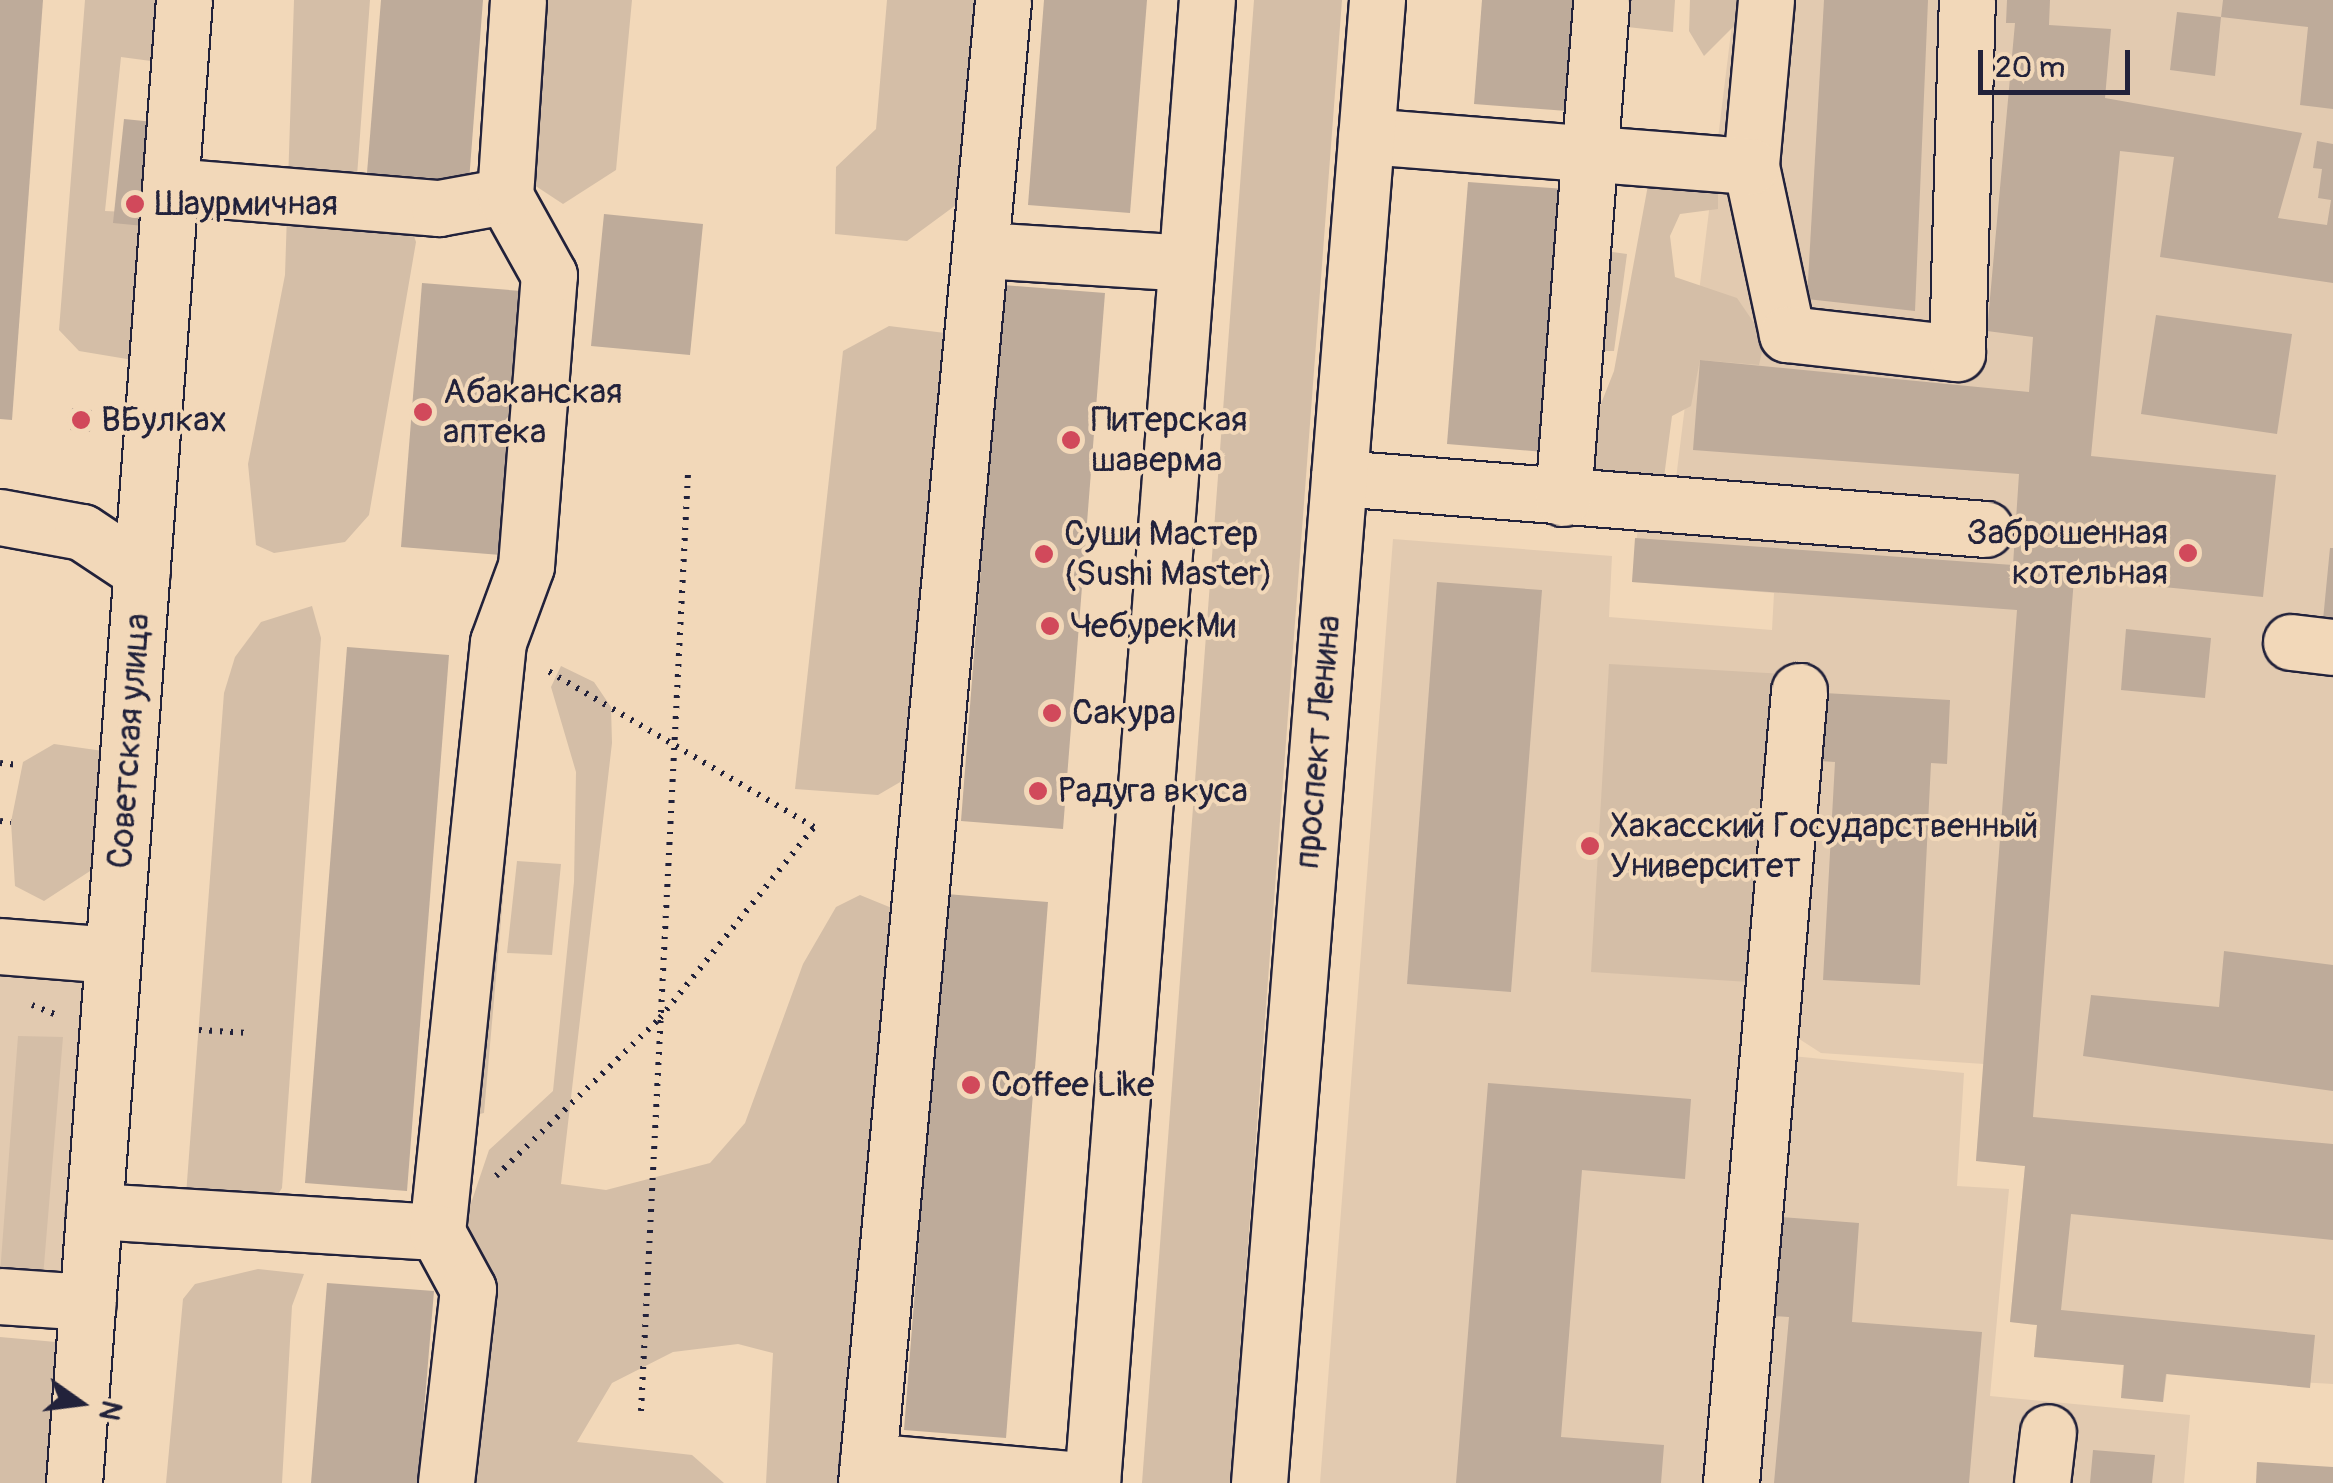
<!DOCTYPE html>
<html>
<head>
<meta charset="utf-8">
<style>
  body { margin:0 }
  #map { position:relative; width:2333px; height:1483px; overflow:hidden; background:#f2d8b9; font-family:Pangolin,sans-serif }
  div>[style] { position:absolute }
  .built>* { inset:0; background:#e2cab0 }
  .green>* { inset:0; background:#d4bea7 }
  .building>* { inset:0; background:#beab9a }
  .path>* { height:6px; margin-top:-3px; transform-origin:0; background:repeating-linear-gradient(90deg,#22223b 0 2.5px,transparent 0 10.5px) }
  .roads { filter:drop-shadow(2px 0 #22223b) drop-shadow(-2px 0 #22223b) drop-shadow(0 2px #22223b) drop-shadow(0 -2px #22223b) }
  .minor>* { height:55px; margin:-27.5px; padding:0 27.5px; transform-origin:27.5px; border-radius:27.5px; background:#f2d8b9 }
  .dots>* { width:28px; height:28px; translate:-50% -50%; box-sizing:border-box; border:5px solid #f2d8b9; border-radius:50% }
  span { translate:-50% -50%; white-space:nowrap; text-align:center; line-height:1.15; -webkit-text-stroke:8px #f2d8b9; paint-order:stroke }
  .poi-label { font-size:35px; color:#22223b }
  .left { translate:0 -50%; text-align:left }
  .right { translate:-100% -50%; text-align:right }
  .street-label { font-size:35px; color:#22223b }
  .north { position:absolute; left:30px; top:1353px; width:100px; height:100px; -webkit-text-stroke:8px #f2d8b9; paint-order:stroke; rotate:104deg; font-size:28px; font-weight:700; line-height:40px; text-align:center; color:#22223b }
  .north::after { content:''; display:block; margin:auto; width:35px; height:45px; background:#22223b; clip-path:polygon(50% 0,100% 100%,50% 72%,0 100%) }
  .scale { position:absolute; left:1978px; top:50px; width:152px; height:45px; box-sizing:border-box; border:5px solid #22223b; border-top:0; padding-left:12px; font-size:30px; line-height:35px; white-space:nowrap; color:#22223b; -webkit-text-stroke:8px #f2d8b9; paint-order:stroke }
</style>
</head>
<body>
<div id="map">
  <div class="built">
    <div style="clip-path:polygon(1735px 0,2333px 0,2333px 1384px,2167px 1374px,2163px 1402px,2121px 1398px,2123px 1365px,2034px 1357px,2037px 1325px,2010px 1322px,2025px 1166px,1976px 1161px,1984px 1064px,1821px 1053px,1793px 1035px,1792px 1056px,1964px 1073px,1957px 1186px,2009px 1189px,1990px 1396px,2190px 1415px,2184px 1483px,1320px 1483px,1393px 539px,1612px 556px,1609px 617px,1772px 630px,1774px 593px,1632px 582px,1641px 499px,1674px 495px)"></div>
    <div style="clip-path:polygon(0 958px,98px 965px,71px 1313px,0 1308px)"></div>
  </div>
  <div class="green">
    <div style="clip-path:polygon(85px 0,171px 0,166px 63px,121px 57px,105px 211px,168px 214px,133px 360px,79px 351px,59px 330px)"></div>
    <div style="clip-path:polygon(294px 0,370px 0,357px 176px,410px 224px,416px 242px,369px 515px,345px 542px,274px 553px,256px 545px,248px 464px,285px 275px)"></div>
    <div style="clip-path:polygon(540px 0,632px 0,616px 170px,563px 204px,525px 179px)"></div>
    <div style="clip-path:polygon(887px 0,975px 0,956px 205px,907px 241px,835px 234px,836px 167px,876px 129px)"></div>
    <div style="clip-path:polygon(1254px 0,1342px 0,1230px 1483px,1142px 1483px)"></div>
    <div style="clip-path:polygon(1621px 0,1675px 0,1673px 32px,1618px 26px)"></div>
    <div style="clip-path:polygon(1690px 0,1748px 0,1748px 12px,1704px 56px,1689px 31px)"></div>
    <div style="clip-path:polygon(1650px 174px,1718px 184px,1718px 209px,1680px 214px,1670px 236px,1675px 277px,1737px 298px,1765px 339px,1759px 365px,1700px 360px,1691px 406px,1672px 416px,1663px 485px,1602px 481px,1585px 444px,1614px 371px)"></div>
    <div style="clip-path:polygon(1598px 250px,1627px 254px,1614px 351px,1584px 351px)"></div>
    <div style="clip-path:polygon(889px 326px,945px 333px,957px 358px,919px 771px,878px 795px,795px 789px,843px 351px)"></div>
    <div style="clip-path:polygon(312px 606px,321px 638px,282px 1188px,275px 1199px,186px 1195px,224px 693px,235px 657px,261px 622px)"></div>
    <div style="clip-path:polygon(1609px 664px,1783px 674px,1765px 983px,1591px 972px)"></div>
    <div style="clip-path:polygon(561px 666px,594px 682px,611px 707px,612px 743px,561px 1184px,606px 1190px,710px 1163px,745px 1123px,803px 964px,836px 907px,860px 895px,904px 913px,854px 1483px,766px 1483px,773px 1353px,738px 1344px,673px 1352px,612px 1383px,577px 1442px,692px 1455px,724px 1483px,472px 1483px,476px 1271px,465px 1221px,489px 1150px,553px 1091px,574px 882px,576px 772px,551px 687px)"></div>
    <div style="clip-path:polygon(520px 705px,484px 1113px,475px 1115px)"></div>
    <div style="clip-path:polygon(54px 744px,103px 751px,107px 860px,44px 901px,15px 886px,11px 822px,23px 762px)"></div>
    <div style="clip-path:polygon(517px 861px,561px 864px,552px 955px,507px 953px)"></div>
    <div style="clip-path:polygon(18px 1036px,63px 1037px,43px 1277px,0 1274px)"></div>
    <div style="clip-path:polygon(258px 1269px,304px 1274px,292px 1306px,282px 1483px,166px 1483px,183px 1299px,195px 1284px)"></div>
    <div style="clip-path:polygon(0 1337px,56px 1342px,69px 1374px,63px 1483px,0 1483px)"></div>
  </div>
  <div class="building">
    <div style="clip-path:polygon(0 0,43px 0,12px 420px,0 419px)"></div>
    <div style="clip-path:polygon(381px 0,483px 0,469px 181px,367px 173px)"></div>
    <div style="clip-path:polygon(1044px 0,1147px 0,1130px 213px,1028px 205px)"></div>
    <div style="clip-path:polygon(1482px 0,1576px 0,1567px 111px,1474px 104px)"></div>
    <div style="clip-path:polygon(1824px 0,1928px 0,1915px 311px,1807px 299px)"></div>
    <div style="clip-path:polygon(2007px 0,2050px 0,2049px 25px,2111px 29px,2105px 98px,2302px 133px,2278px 218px,2327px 225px,2331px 200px,2318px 198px,2322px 169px,2313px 168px,2317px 141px,2333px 144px,2333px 283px,2160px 257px,2174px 157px,2120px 151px,2091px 456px,2276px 475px,2263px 597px,2074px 578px,2033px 1117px,2333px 1144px,2333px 1240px,2071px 1214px,2061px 1310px,2315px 1335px,2310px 1388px,2166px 1374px,2163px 1402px,2121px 1398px,2124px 1365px,2034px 1357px,2037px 1325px,2010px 1322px,2025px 1166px,1976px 1161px,2017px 610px,1632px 582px,1635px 538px,2013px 565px,2019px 474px,1693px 450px,1700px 360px,2029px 392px,2033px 337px,1987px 331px,2015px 23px,2006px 23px)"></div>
    <div style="clip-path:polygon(2223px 0,2333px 0,2333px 109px,2300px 105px,2308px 27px,2221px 17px)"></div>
    <div style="clip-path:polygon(2177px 12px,2221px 17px,2215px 76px,2170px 70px)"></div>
    <div style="clip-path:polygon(124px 119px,154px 122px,144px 226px,113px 223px)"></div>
    <div style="clip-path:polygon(1468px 182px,1565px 189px,1544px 452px,1447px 444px)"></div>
    <div style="clip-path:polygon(604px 214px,703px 224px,690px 355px,591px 346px)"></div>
    <div style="clip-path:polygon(422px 283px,534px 292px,513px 556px,401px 547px)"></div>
    <div style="clip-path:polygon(1003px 285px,1105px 293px,1063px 829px,961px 821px)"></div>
    <div style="clip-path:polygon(2156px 315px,2292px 334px,2277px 434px,2141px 414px)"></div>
    <div style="clip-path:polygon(72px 408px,92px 410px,90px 432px,70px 430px)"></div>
    <div style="clip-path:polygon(2330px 548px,2333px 548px,2333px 621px,2323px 620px)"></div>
    <div style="clip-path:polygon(1437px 582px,1542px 590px,1511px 992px,1407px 984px)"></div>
    <div style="clip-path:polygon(2126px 629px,2211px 638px,2205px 698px,2121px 690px)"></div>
    <div style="clip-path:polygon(347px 647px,449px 655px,407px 1191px,305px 1183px)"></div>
    <div style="clip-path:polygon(1824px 693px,1950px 700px,1947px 764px,1931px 763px,1920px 985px,1823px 980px,1835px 762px,1820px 761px)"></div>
    <div style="clip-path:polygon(946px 894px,1048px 902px,1006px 1438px,904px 1430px)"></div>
    <div style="clip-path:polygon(2224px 951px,2333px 965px,2333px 1091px,2083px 1056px,2091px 995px,2219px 1007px)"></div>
    <div style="clip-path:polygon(1488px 1083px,1691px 1099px,1685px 1179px,1582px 1170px,1561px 1437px,1664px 1445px,1661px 1483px,1456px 1483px)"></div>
    <div style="clip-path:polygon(1781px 1217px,1859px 1223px,1852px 1322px,1982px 1332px,1969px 1483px,1774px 1483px,1789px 1317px,1772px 1316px)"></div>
    <div style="clip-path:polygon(327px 1283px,434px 1291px,418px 1483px,311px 1483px)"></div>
    <div style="clip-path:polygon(2093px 1450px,2155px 1455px,2152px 1483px,2090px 1483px)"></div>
    <div style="clip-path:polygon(2257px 1462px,2333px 1467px,2333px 1483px,2256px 1483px)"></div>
  </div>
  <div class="path">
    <div style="left:0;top:763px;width:19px;rotate:6deg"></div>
    <div style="left:0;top:821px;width:11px;rotate:5deg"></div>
    <div style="left:32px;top:1005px;width:27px;rotate:22deg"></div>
    <div style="left:199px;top:1030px;width:50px;rotate:3.4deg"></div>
    <div style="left:496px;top:1176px;width:228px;rotate:-43.9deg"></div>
    <div style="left:660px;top:1018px;width:245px;rotate:-51.1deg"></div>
    <div style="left:814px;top:827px;width:308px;rotate:-149.6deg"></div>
    <div style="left:641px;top:1411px;width:940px;rotate:-87.13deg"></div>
  </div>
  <div class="roads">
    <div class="minor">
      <div style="left:1766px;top:0;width:167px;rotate:95.2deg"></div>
      <div style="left:1751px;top:166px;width:172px;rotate:77.9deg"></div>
      <div style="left:1787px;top:334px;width:171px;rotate:6.4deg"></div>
      <div style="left:1957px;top:353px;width:353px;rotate:-88.4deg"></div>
      <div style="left:1366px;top:136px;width:386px;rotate:4.5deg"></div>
      <div style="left:170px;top:186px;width:270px;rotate:4.7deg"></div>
      <div style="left:439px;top:208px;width:67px;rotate:-10.3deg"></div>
      <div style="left:982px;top:250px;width:204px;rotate:3.6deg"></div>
      <div style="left:1339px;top:478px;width:648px;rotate:4.51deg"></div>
      <div style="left:1563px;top:498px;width:499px;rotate:-85.6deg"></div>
      <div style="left:0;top:517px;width:83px;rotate:10.4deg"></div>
      <div style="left:82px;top:532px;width:72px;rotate:33.7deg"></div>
      <div style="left:2291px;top:642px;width:42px;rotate:6.8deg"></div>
      <div style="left:0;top:946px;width:113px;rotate:4.6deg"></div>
      <div style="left:94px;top:1211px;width:344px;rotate:3.5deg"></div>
      <div style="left:437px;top:1232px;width:593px;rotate:-84.1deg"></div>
      <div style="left:498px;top:642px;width:81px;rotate:-69.8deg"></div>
      <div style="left:526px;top:566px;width:292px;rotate:-85.5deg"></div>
      <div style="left:549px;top:275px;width:90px;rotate:-119.1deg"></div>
      <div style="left:505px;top:196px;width:196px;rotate:-86.2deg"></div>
      <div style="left:437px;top:1232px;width:65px;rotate:61.5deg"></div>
      <div style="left:468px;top:1289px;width:195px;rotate:96.5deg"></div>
      <div style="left:0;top:1296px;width:88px;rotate:3.9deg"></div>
      <div style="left:868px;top:1461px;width:225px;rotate:5.1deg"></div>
      <div style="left:74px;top:1483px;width:1487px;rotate:-85.76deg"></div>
      <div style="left:866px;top:1483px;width:1489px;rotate:-84.72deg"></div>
      <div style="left:1092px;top:1483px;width:1487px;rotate:-85.57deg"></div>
      <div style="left:1259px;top:1483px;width:1488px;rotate:-85.45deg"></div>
      <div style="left:1731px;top:1483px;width:795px;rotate:-85.09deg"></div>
      <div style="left:2042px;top:1483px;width:51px;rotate:-83.3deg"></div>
    </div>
  </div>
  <div class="dots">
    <div style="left:135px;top:204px;background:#d1495b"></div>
    <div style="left:423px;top:412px;background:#d1495b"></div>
    <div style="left:81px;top:420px;background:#d1495b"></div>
    <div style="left:1071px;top:440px;background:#d1495b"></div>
    <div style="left:2188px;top:553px;background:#d1495b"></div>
    <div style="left:1044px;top:554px;background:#d1495b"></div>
    <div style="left:1050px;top:626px;background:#d1495b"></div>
    <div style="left:1052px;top:713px;background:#d1495b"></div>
    <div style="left:1038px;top:791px;background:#d1495b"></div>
    <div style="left:1590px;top:846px;background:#d1495b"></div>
    <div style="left:971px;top:1085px;background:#d1495b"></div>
  </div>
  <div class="poi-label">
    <span class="left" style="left:155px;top:204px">Шаурмичная</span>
    <span class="left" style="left:443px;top:412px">Абаканская<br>аптека</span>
    <span class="left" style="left:101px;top:420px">ВБулках</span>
    <span class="left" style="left:1091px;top:440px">Питерская<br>шаверма</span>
    <span class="right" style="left:2168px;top:553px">Заброшенная<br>котельная</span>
    <span class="left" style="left:1064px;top:554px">Суши Мастер<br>(Sushi Master)</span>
    <span class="left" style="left:1070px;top:626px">ЧебурекМи</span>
    <span class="left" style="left:1072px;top:713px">Сакура</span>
    <span class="left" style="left:1058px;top:791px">Радуга вкуса</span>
    <span class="left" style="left:1610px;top:846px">Хакасский Государственный<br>Университет</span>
    <span class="left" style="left:991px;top:1085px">Coffee Like</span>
  </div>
  <div class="street-label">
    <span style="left:129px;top:741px;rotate:-86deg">Советская улица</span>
    <span style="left:1318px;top:742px;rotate:-85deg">проспект Ленина</span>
  </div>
  <div class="north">N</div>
  <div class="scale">20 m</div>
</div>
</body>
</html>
